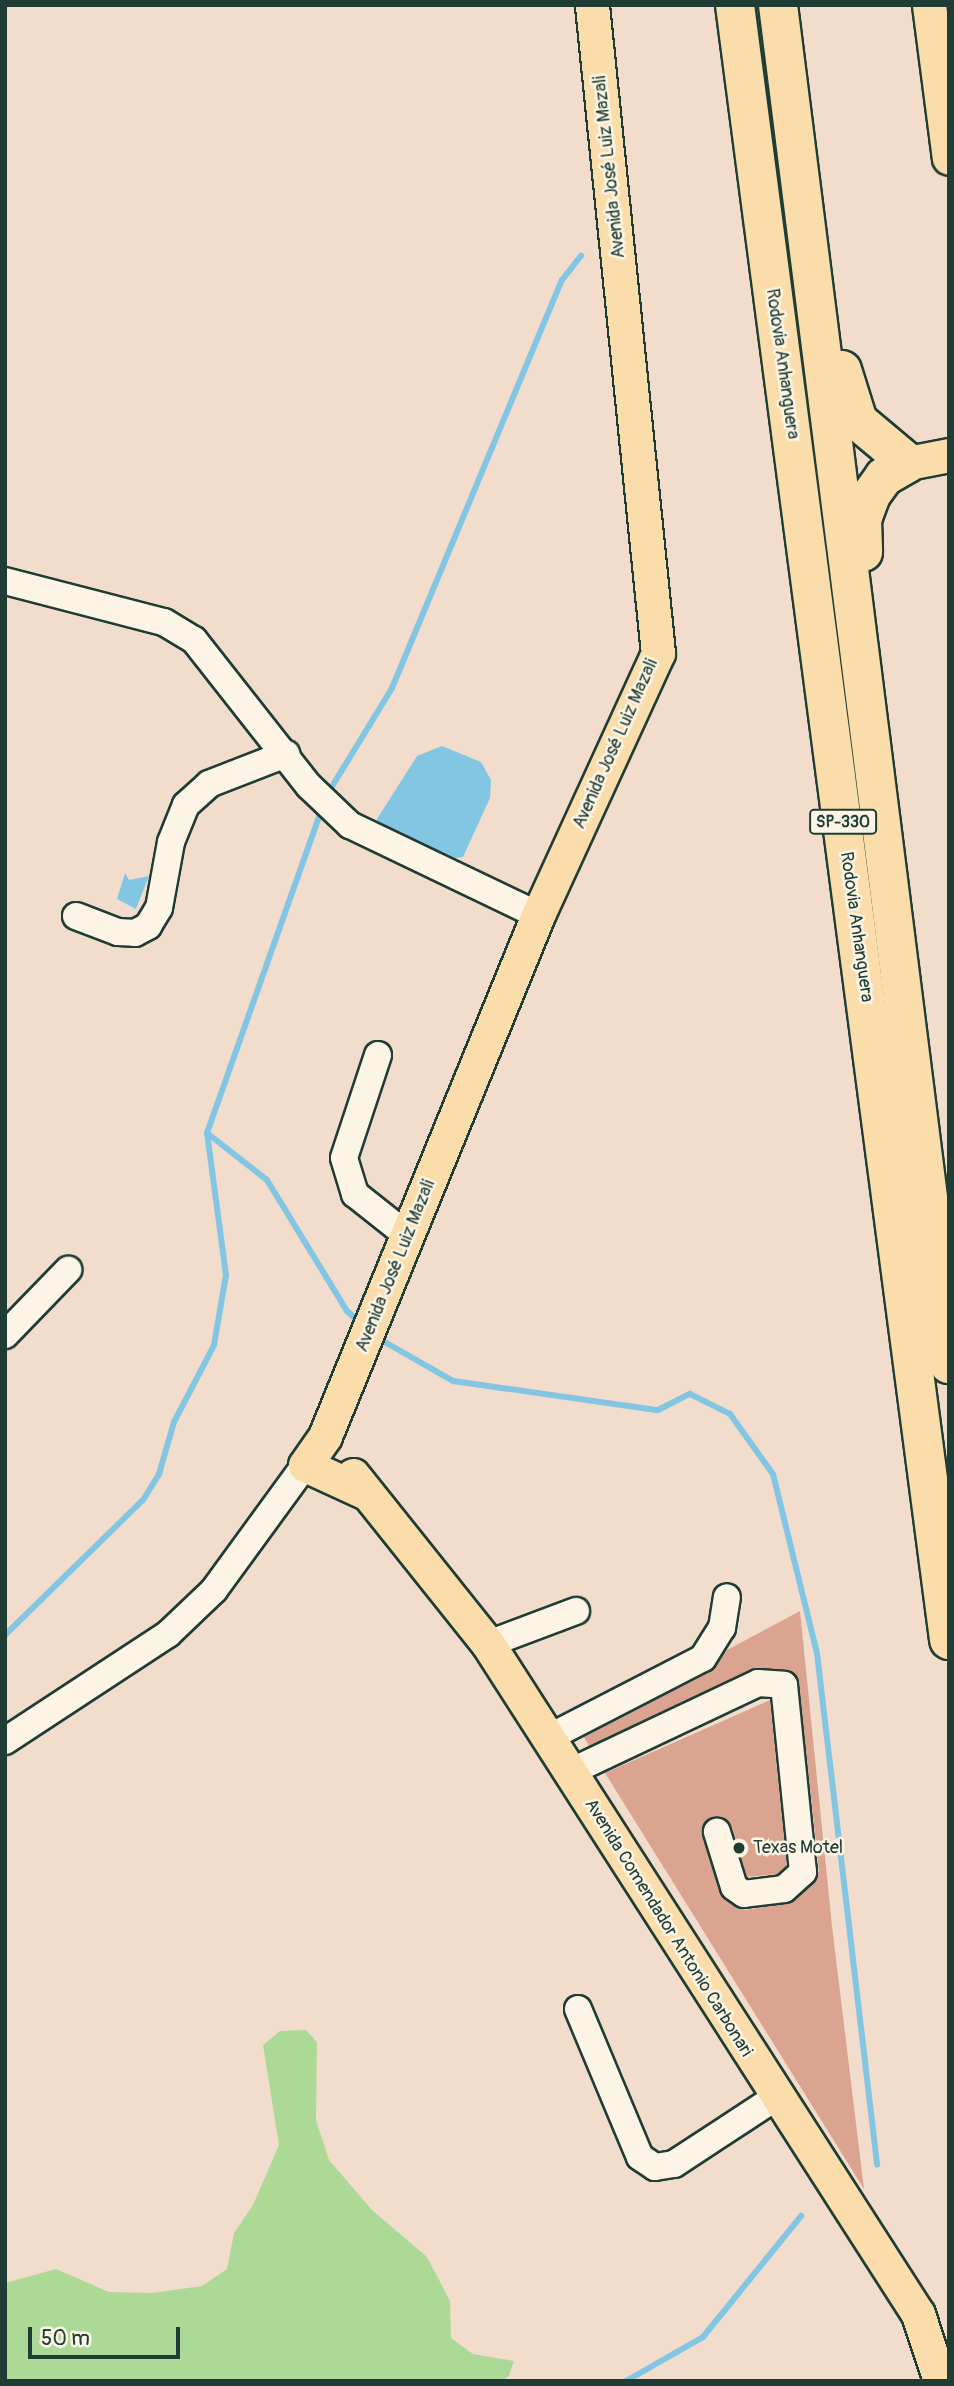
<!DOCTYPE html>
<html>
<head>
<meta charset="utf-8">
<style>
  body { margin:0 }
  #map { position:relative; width:954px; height:2386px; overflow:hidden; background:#f2ddcc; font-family:Pangolin,sans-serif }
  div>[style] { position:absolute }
  .green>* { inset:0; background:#add997 }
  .water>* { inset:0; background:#83c6e4 }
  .stream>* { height:6px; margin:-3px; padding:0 3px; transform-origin:3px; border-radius:3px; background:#83c6e4 }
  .building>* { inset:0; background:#daa490 }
  .roads { filter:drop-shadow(2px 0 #1f3d34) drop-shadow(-2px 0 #1f3d34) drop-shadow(0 2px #1f3d34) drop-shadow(0 -2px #1f3d34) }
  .minor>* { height:26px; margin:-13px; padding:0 13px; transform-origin:13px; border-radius:13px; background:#fcf5e5 }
  .major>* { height:33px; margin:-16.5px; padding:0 16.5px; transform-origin:16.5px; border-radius:16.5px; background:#fbddab }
  .highway>* { height:38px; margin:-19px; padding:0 19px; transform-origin:19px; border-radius:19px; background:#fbddab }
  .dots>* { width:19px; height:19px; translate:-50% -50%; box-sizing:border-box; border:4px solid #fcf5e5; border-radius:50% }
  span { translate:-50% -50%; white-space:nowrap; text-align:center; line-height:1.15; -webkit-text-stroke:5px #fcf5e5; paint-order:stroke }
  .shield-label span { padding:2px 5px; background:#fcf5e5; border:2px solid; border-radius:5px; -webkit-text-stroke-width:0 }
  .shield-label { font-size:16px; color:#1f3d34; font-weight:700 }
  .street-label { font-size:18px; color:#1f3d34 }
  .poi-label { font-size:18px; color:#1f3d34 }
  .left { translate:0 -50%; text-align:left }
  .frame { position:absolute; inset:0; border:7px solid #1f3d34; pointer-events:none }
  .scale { position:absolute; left:28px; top:2327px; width:152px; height:32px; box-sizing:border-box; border:4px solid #1f3d34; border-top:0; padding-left:9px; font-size:21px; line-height:24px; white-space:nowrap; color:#1f3d34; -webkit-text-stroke:5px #fcf5e5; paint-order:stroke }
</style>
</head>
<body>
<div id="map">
  <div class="green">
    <div style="clip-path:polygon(306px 2030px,317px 2042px,316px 2120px,329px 2160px,372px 2210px,427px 2257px,450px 2301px,451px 2338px,473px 2354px,514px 2361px,509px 2376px,502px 2381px,5px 2381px,5px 2283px,56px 2269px,109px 2292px,152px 2293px,202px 2286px,227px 2269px,234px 2233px,253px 2205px,279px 2145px,263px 2045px,280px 2031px)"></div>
  </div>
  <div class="water">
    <div style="clip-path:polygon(442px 746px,481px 762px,491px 780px,490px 798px,463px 857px,456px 858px,379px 828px,377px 819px,417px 756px)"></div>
    <div style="clip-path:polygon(125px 873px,129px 880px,149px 876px,136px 909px,117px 899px)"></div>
  </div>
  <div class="stream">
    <div style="left:328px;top:793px;width:123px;rotate:-58.6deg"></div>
    <div style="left:392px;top:688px;width:442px;rotate:-67.4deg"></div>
    <div style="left:562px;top:280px;width:31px;rotate:-52deg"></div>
    <div style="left:207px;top:1133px;width:76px;rotate:38.1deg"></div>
    <div style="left:267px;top:1180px;width:153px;rotate:58.6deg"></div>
    <div style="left:347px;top:1311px;width:18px;rotate:43deg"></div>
    <div style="left:376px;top:1337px;width:89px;rotate:29.7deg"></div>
    <div style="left:453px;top:1381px;width:207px;rotate:8.1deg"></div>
    <div style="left:658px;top:1410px;width:36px;rotate:-27deg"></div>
    <div style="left:690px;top:1394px;width:45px;rotate:26.6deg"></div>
    <div style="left:730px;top:1414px;width:74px;rotate:54.4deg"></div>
    <div style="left:773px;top:1474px;width:184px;rotate:76.2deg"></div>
    <div style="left:817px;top:1653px;width:515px;rotate:83.3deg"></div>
    <div style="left:5px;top:1635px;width:193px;rotate:-44.4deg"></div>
    <div style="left:143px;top:1500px;width:31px;rotate:-58deg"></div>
    <div style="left:159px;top:1474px;width:54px;rotate:-73.9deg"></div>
    <div style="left:174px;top:1422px;width:87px;rotate:-62.5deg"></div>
    <div style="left:214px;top:1345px;width:71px;rotate:-80.3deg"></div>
    <div style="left:226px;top:1275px;width:143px;rotate:-97.6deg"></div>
    <div style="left:207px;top:1133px;width:347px;rotate:-70.5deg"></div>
    <div style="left:626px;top:2381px;width:89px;rotate:-29.7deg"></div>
    <div style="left:703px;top:2337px;width:156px;rotate:-51deg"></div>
  </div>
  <div class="building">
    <div style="clip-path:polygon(800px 1611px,832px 1926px,864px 2189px,605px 1773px,770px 1700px,787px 1866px,777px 1874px,747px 1877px,732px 1827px,721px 1817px,706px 1821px,702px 1836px,725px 1900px,746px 1910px,794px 1901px,819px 1871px,798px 1677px,785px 1669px,752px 1669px,589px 1746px,584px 1737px,710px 1672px,727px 1650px)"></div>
  </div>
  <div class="roads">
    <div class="minor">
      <div style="left:5px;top:581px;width:164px;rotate:14.5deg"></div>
      <div style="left:164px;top:622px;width:35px;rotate:31deg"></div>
      <div style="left:194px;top:640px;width:186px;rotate:51.8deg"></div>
      <div style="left:309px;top:786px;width:57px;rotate:43.6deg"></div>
      <div style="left:350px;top:825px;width:208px;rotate:25.6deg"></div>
      <div style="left:76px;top:916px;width:45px;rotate:20.9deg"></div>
      <div style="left:118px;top:932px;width:17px;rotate:3deg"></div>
      <div style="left:135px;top:933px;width:15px;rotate:-28deg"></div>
      <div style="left:148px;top:926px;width:21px;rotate:-59deg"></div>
      <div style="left:159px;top:908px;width:67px;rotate:-79.7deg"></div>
      <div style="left:171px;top:842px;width:40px;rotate:-68deg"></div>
      <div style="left:186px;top:805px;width:31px;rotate:-42deg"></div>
      <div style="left:209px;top:784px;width:83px;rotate:-21.3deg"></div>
      <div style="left:378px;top:1055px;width:108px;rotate:108.3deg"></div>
      <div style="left:344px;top:1158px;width:38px;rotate:73deg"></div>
      <div style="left:355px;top:1194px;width:68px;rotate:38.4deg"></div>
      <div style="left:5px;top:1335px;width:91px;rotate:-45.9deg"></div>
      <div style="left:488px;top:1644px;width:94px;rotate:-20.6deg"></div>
      <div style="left:548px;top:1738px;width:174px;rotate:-27.3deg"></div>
      <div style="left:703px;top:1658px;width:36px;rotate:-58deg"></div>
      <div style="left:722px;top:1628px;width:31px;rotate:-81deg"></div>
      <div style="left:5px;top:1741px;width:195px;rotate:-33.3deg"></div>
      <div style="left:168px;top:1634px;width:64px;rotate:-43.7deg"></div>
      <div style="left:214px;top:1590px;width:155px;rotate:-53.9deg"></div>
      <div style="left:570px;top:1772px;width:208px;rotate:-25.3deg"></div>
      <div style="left:758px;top:1683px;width:26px;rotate:4deg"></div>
      <div style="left:784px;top:1685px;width:188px;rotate:84.2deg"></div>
      <div style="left:803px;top:1872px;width:25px;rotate:138deg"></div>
      <div style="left:784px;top:1889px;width:40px;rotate:172.9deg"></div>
      <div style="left:744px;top:1894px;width:12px;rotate:-145deg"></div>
      <div style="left:734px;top:1887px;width:58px;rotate:-107.2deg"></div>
      <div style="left:578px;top:2009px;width:160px;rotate:67.3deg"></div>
      <div style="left:640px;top:2157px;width:18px;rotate:34deg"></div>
      <div style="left:655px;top:2167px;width:19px;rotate:-9deg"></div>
      <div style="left:674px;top:2164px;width:121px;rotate:-33.2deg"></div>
    </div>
    <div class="major">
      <div style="left:929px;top:5px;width:154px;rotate:82.6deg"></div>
      <div style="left:908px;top:463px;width:42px;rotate:-11deg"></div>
      <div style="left:353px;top:1475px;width:216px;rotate:51.4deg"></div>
      <div style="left:488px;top:1644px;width:796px;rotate:57.31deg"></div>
      <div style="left:918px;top:2314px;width:71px;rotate:71.8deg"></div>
      <div style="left:366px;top:1493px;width:67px;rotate:-155.3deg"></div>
      <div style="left:305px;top:1465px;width:35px;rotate:-55deg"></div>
      <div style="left:325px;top:1436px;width:563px;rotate:-67.76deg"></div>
      <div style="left:538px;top:915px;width:288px;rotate:-65.4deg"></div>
      <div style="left:658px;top:653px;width:651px;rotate:-95.82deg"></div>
    </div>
    <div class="highway">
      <div style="left:735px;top:5px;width:1649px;rotate:82.54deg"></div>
      <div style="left:778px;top:5px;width:1370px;rotate:82.83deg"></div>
      <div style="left:842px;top:370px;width:53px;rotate:72.6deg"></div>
      <div style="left:858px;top:421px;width:65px;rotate:40deg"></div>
      <div style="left:908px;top:463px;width:28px;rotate:150deg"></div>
      <div style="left:884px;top:477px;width:22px;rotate:126deg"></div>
      <div style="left:871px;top:495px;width:27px;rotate:110deg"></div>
      <div style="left:862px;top:520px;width:32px;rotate:88deg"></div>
    </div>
  </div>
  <div class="dots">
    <div style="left:739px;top:1848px;background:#1f3d34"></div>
  </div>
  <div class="shield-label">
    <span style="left:843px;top:822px">SP-330</span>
  </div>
  <div class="street-label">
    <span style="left:610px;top:167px;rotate:-96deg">Avenida José Luiz Mazali</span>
    <span style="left:782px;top:364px;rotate:82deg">Rodovia Anhanguera</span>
    <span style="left:616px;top:744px;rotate:-66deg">Avenida José Luiz Mazali</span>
    <span style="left:856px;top:927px;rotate:82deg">Rodovia Anhanguera</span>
    <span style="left:396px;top:1266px;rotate:-68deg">Avenida José Luiz Mazali</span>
    <span style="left:668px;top:1928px;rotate:58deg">Avenida Comendador Antonio Carbonari</span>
  </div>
  <div class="poi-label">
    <span class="left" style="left:753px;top:1848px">Texas Motel</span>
  </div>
  <div class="frame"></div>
  <div class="scale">50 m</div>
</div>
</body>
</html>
